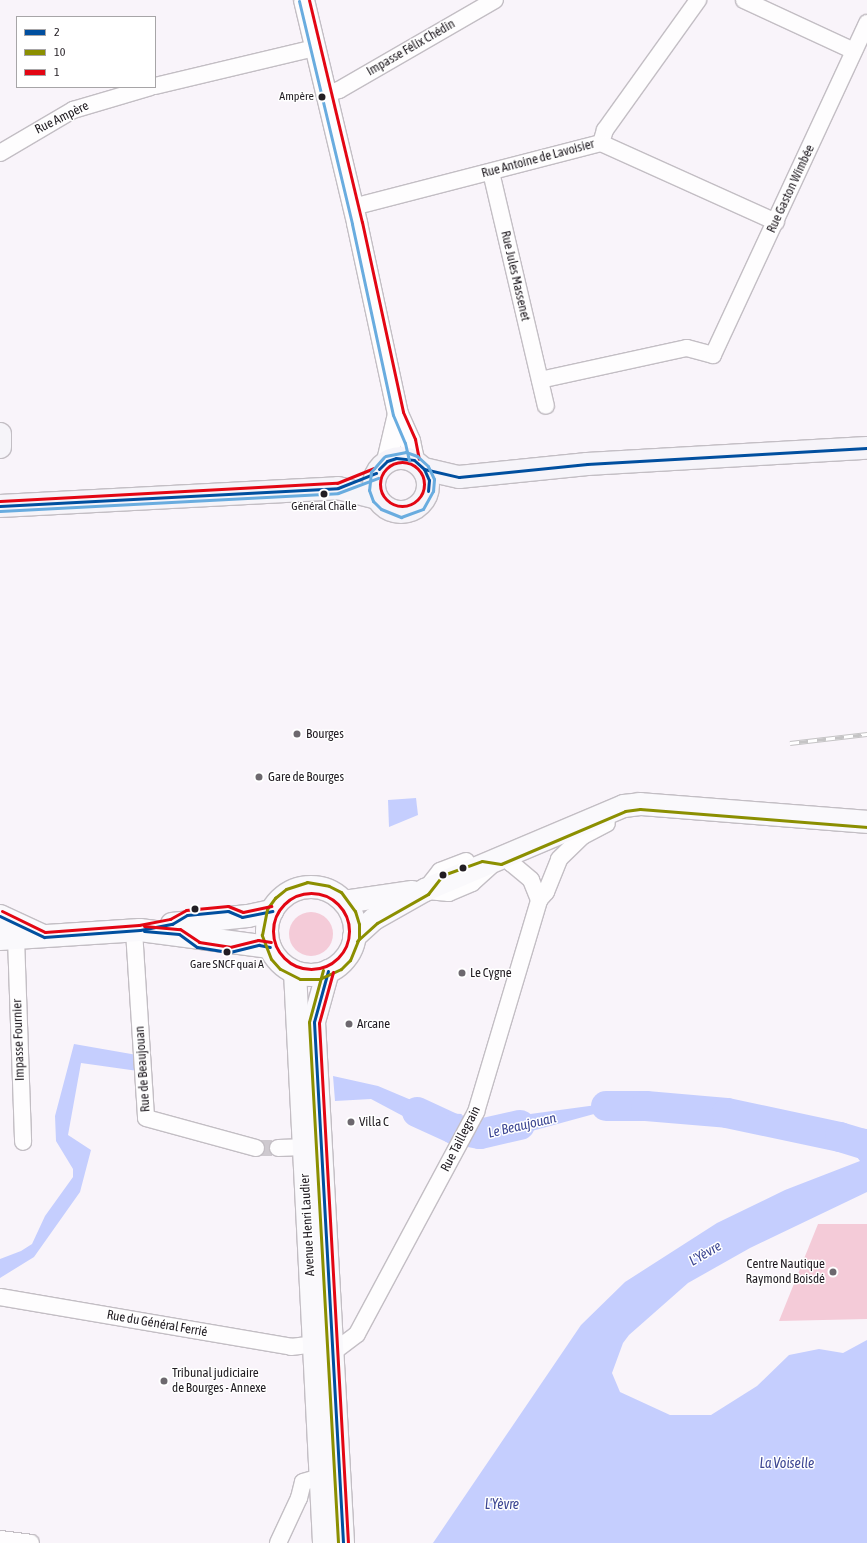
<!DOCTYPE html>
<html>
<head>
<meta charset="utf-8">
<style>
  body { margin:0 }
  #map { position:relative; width:867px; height:1543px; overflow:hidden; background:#f9f4fa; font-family:"Asap Condensed",sans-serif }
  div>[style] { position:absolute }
  .green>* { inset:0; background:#f4cbd8 }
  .round { border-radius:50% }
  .water>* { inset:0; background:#c5cefe }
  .river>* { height:30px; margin:-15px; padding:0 15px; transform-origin:15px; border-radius:15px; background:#c5cefe }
  .minor-tunnel>* { height:16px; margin-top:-8px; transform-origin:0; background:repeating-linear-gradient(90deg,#cec9cf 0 16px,transparent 0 24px) }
  .roads { filter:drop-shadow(1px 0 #c3bec4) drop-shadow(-1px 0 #c3bec4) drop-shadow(0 1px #c3bec4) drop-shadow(0 -1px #c3bec4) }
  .minor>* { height:16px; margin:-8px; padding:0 8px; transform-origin:8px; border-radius:8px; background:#fefdfe }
  .tertiary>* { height:20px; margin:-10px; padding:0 10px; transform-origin:10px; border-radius:10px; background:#fefdfe }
  .secondary>* { height:22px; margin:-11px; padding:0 11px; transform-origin:11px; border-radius:11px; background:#faf9fc }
  .secondary>.ring { margin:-11px; padding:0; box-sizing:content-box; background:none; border:22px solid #faf9fc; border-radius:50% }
  .primary>* { height:22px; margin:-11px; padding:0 11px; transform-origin:11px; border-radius:11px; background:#f6f4f9 }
  .primary>.ring { margin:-11px; padding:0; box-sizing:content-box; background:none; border:22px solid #f6f4f9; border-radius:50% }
  .rail>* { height:4.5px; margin-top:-2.25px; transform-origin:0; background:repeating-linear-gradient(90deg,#fff 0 9px,#c5c4c5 0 18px); box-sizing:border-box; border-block:1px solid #c5c4c5 }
  .bus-1>* { height:3px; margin:-1.5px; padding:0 1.5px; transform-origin:1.5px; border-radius:1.5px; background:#004f9f }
  .bus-2>* { height:3px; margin:-1.5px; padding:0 1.5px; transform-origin:1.5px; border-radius:1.5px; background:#8b8f00 }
  .bus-3>* { height:3px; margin:-1.5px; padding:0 1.5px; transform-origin:1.5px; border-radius:1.5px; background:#e30613 }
  .bus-3>.ring { margin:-1.5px; padding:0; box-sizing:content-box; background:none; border:3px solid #e30613; border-radius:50% }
  .bus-4>* { height:3px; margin:-1.5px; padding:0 1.5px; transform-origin:1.5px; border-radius:1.5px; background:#69acdf }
  .dots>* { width:11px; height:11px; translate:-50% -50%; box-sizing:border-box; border:2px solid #fff; border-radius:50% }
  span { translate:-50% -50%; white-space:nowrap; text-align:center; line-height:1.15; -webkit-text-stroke:3px #fff; paint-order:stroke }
  .bus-label { font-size:12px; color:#221d23 }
  .right { translate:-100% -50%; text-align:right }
  .street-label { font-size:13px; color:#221d23 }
  .poi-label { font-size:13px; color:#221d23 }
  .left { translate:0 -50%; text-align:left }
  .water-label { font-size:14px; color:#3d4793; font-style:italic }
  .legend { position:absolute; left:16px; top:16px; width:140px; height:72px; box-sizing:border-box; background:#fff; border:1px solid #a7a5a7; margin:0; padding:5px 7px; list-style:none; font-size:12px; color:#221d23 }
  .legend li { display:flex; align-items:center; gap:8px; height:20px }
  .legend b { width:20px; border:1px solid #a7a5a7 }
</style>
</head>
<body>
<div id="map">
  <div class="green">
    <div class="round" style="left:289px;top:912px;width:44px;height:44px"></div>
    <div style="clip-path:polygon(818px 1224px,867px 1224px,867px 1319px,779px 1321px)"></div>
  </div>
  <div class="water">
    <div style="clip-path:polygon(416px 798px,418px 815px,389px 827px,388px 800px)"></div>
    <div style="clip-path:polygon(74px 1044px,137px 1055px,138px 1071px,81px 1063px,68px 1135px,91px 1150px,80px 1192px,34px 1257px,0 1278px,0 1259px,21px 1251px,32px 1244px,45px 1216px,73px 1177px,73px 1169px,56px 1141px,55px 1116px)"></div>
    <div style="clip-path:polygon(333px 1076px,378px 1086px,442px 1113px,462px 1114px,448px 1140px,371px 1099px,335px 1101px)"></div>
    <div style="clip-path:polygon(605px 1097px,647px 1100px,646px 1112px,605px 1111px,473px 1147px,486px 1120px,604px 1104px)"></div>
    <div style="clip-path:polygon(787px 1120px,867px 1129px,867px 1192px,750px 1248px,688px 1283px,629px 1335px,623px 1343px,612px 1373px,620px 1392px,670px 1415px,711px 1415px,757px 1386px,789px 1355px,819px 1349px,843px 1353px,867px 1340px,867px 1543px,433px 1543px,581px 1325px,625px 1282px,717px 1223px,785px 1190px,860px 1161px,850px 1148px,786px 1133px)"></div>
  </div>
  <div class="river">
    <div style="left:606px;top:1106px;width:40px"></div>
    <div style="left:646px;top:1106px;width:81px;rotate:4.9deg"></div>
    <div style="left:727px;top:1113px;width:116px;rotate:12deg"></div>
    <div style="left:840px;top:1137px;width:28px;rotate:17deg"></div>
    <div style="left:417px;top:1112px;width:41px;rotate:24.7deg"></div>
    <div style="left:454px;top:1129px;width:26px;rotate:11deg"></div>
    <div style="left:480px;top:1134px;width:41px;rotate:-12.7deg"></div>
  </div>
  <div class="minor-tunnel">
    <div style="left:256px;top:1148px;width:22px"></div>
  </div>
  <div class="roads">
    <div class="minor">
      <div style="left:744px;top:0;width:121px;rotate:24.9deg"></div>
      <div style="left:155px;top:86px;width:163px;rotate:-13.4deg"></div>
      <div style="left:326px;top:94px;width:14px;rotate:-17deg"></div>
      <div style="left:339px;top:90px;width:180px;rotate:-30deg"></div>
      <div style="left:601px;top:143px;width:192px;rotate:24.3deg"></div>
      <div style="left:0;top:153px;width:85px;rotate:-30.5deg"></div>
      <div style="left:73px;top:110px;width:81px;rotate:-16.4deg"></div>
      <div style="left:491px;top:172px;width:240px;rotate:76.8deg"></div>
      <div style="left:353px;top:207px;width:256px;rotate:-14.5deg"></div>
      <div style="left:601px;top:143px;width:14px;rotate:-73deg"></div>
      <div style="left:605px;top:130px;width:160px;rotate:-54.4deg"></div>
      <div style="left:540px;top:380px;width:150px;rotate:-12.3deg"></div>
      <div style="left:687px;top:348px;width:27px;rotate:15deg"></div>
      <div style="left:713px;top:355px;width:366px;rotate:-65.1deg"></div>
      <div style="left:508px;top:855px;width:9px;rotate:69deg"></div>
      <div style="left:511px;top:863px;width:26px;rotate:40deg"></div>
      <div style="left:531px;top:880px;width:22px;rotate:68deg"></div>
      <div style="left:426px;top:889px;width:23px;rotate:-52deg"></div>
      <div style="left:440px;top:871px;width:28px;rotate:-21deg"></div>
      <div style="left:427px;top:891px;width:22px;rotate:5deg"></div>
      <div style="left:449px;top:893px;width:25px;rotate:-23deg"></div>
      <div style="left:472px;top:883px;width:25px;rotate:-42deg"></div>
      <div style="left:134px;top:931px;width:187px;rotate:86.3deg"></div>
      <div style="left:146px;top:1118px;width:114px;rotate:15.3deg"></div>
      <div style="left:16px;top:938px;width:204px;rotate:88deg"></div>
      <div style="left:278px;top:1148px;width:25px;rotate:-2deg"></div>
      <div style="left:0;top:1297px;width:295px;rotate:9.7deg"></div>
      <div style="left:291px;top:1347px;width:23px;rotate:-7deg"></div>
      <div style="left:332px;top:1353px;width:31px;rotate:-37deg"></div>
      <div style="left:357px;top:1334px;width:252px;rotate:-61.8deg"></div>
      <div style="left:476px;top:1112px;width:221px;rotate:-73.4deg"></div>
      <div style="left:539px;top:900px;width:11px;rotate:-49deg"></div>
      <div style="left:546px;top:892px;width:35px;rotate:-68deg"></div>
      <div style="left:559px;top:859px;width:33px;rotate:-44deg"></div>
      <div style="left:583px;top:836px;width:27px;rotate:-28deg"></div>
      <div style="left:0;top:1539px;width:31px;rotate:7deg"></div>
      <div style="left:278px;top:1543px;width:50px;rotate:-65deg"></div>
      <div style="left:299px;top:1498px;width:16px;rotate:-76deg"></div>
      <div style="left:303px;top:1482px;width:19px;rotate:-16deg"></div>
    </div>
    <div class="tertiary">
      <div style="left:304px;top:0;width:229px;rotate:76.6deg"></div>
      <div style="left:357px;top:223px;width:195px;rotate:77.9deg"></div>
      <div style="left:398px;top:414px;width:30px;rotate:66deg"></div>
      <div style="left:410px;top:441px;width:19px;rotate:78deg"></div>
      <div style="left:387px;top:461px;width:48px;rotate:-76.8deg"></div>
    </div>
    <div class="secondary">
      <div class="ring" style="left:267px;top:887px;width:66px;height:66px"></div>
      <div style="left:344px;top:902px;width:69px;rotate:-8.4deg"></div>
      <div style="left:0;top:916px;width:47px;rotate:24.9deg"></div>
      <div style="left:172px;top:924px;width:76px;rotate:-6deg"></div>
      <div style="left:248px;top:916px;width:25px;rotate:-12deg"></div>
      <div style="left:354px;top:937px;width:27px;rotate:-42deg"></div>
      <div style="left:374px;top:919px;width:59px;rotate:-29.6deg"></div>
      <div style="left:425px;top:890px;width:216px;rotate:-22.9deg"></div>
      <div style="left:624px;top:806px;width:16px;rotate:-7deg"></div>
      <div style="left:640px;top:804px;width:228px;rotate:4.5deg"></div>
      <div style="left:0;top:939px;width:140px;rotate:-3.7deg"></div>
      <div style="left:140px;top:930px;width:131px;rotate:7.5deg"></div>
      <div style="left:328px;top:971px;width:53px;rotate:105.4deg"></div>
      <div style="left:314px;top:1022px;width:522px;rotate:86.81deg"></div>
      <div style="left:295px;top:972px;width:572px;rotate:87.09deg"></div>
    </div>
    <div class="primary">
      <div style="left:0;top:434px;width:13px;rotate:90deg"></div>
      <div class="ring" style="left:374px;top:458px;width:32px;height:32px"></div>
      <div style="left:424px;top:469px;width:36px;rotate:13deg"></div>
      <div style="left:459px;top:477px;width:129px;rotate:-5.8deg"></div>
      <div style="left:587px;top:464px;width:280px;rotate:-3.3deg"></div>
      <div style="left:0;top:506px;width:338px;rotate:-3deg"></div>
      <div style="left:338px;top:488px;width:40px;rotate:14.4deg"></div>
    </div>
  </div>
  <div class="rail">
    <div style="left:790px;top:743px;width:78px;rotate:-6.7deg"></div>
  </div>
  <div class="bus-1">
    <div style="left:379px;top:469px;width:11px;rotate:-45deg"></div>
    <div style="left:387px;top:461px;width:9px;rotate:-18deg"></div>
    <div style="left:396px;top:458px;width:18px;rotate:6deg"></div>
    <div style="left:414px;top:460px;width:13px;rotate:42deg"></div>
    <div style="left:424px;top:469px;width:12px;rotate:66deg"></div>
    <div style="left:429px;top:480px;width:11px;rotate:95deg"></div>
    <div style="left:424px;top:469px;width:36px;rotate:13deg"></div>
    <div style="left:459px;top:477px;width:129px;rotate:-5.8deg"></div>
    <div style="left:587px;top:464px;width:280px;rotate:-3.3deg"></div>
    <div style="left:0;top:506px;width:338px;rotate:-3deg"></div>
    <div style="left:338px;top:488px;width:41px;rotate:-21.5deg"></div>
    <div style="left:0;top:916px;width:49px;rotate:25.5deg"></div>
    <div style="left:44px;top:937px;width:96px;rotate:-4.2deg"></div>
    <div style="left:140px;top:930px;width:33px;rotate:-11deg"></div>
    <div style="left:172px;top:924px;width:17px;rotate:-31deg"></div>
    <div style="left:187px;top:915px;width:41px;rotate:-5.6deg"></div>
    <div style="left:228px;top:911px;width:15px;rotate:23deg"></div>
    <div style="left:242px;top:917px;width:31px;rotate:-11deg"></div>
    <div style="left:144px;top:931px;width:35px;rotate:5deg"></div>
    <div style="left:179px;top:934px;width:22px;rotate:36deg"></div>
    <div style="left:197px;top:947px;width:33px;rotate:9deg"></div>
    <div style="left:230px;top:952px;width:30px;rotate:-14deg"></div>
    <div style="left:259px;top:945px;width:11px;rotate:10deg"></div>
    <div style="left:328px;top:971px;width:53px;rotate:105.4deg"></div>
    <div style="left:314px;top:1022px;width:522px;rotate:86.81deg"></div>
  </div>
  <div class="bus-2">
    <div style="left:357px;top:941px;width:27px;rotate:-42deg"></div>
    <div style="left:377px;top:923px;width:59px;rotate:-29.6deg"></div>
    <div style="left:428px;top:894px;width:24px;rotate:-52deg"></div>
    <div style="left:443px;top:875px;width:41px;rotate:-19.7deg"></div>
    <div style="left:482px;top:861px;width:19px;rotate:9deg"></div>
    <div style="left:501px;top:864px;width:135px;rotate:-23.1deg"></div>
    <div style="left:625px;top:811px;width:15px;rotate:-8deg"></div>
    <div style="left:640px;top:809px;width:228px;rotate:4.5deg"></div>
    <div style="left:280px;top:969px;width:13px;rotate:-132deg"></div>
    <div style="left:271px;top:959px;width:26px;rotate:-111deg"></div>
    <div style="left:262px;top:935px;width:26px;rotate:-79deg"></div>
    <div style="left:267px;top:909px;width:14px;rotate:-54deg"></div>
    <div style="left:275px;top:898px;width:14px;rotate:-39deg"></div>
    <div style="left:286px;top:889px;width:22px;rotate:-18deg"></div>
    <div style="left:307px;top:882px;width:22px;rotate:10deg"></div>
    <div style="left:329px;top:886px;width:13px;rotate:27deg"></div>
    <div style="left:341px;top:892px;width:24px;rotate:54deg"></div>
    <div style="left:355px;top:911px;width:14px;rotate:73deg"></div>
    <div style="left:359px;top:924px;width:14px;rotate:90deg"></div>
    <div style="left:359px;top:938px;width:24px;rotate:112deg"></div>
    <div style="left:350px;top:960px;width:13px;rotate:135deg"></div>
    <div style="left:341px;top:969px;width:23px;rotate:155deg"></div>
    <div style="left:320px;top:979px;width:20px;rotate:180deg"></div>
    <div style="left:300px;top:979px;width:22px;rotate:-153deg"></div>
    <div style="left:323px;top:970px;width:54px;rotate:105.1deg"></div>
    <div style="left:309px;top:1022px;width:522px;rotate:86.81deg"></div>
  </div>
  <div class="bus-3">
    <div style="left:309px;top:0;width:228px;rotate:76.6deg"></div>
    <div style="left:362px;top:222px;width:194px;rotate:77.8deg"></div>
    <div style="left:403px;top:412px;width:30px;rotate:66deg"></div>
    <div style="left:415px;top:439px;width:20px;rotate:79deg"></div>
    <div class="ring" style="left:380px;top:462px;width:41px;height:41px"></div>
    <div style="left:0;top:501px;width:337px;rotate:-3.1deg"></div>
    <div style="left:337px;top:483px;width:40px;rotate:-22deg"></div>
    <div class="ring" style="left:273px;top:893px;width:73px;height:73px"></div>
    <div style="left:2px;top:911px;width:48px;rotate:26deg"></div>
    <div style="left:45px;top:932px;width:94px;rotate:-4.3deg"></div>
    <div style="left:139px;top:925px;width:32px;rotate:-11deg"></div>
    <div style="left:170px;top:919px;width:18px;rotate:-29deg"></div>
    <div style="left:186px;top:910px;width:42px;rotate:-5.4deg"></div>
    <div style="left:228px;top:906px;width:16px;rotate:22deg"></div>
    <div style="left:243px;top:912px;width:29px;rotate:-12deg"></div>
    <div style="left:144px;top:926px;width:36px;rotate:5deg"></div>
    <div style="left:180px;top:929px;width:23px;rotate:34deg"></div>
    <div style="left:199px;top:942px;width:31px;rotate:9deg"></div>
    <div style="left:230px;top:947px;width:29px;rotate:-14deg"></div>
    <div style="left:258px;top:940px;width:13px;rotate:9deg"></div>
    <div style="left:333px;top:972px;width:53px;rotate:105.4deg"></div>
    <div style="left:319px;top:1023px;width:521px;rotate:86.81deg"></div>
  </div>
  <div class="bus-4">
    <div style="left:299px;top:1px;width:229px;rotate:76.6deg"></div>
    <div style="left:352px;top:224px;width:195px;rotate:77.9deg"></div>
    <div style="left:393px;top:415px;width:30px;rotate:67deg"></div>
    <div style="left:405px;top:443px;width:18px;rotate:77deg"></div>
    <div style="left:384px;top:457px;width:20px;rotate:131deg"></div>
    <div style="left:371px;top:472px;width:18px;rotate:96deg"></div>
    <div style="left:369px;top:490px;width:12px;rotate:70deg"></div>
    <div style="left:373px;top:501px;width:11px;rotate:45deg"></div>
    <div style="left:381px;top:509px;width:22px;rotate:22deg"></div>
    <div style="left:401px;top:517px;width:23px;rotate:-20deg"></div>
    <div style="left:423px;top:509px;width:21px;rotate:-61deg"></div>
    <div style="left:433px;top:491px;width:12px;rotate:-85deg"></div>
    <div style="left:434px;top:479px;width:14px;rotate:-115deg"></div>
    <div style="left:428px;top:466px;width:15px;rotate:-138deg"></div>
    <div style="left:417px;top:456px;width:12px;rotate:-160deg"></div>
    <div style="left:406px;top:452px;width:21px;rotate:169deg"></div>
    <div style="left:0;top:511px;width:338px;rotate:-3deg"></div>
    <div style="left:338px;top:493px;width:43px;rotate:-20.6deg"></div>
  </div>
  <div class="dots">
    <div style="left:322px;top:97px;background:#221d23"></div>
    <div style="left:324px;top:494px;background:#221d23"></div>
    <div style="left:297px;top:734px;background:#6d686e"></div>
    <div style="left:259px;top:777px;background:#6d686e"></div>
    <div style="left:463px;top:868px;background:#221d23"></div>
    <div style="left:443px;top:875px;background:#221d23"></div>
    <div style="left:195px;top:909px;background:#221d23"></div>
    <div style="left:227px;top:952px;background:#221d23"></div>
    <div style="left:462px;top:973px;background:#6d686e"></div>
    <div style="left:349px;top:1024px;background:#6d686e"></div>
    <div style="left:351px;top:1122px;background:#6d686e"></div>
    <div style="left:833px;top:1272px;background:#6d686e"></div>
    <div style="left:164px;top:1381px;background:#6d686e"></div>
  </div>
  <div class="bus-label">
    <span class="right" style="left:314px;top:97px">Ampère</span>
    <span style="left:324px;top:507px">Général Challe</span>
    <span style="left:227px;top:965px">Gare SNCF quai A</span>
  </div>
  <div class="street-label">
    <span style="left:411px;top:48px;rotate:-30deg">Impasse Félix Chédin</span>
    <span style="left:62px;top:118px;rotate:-26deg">Rue Ampère</span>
    <span style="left:538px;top:159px;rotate:-15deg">Rue Antoine de Lavoisier</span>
    <span style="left:791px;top:189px;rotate:-65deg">Rue Gaston Wimbée</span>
    <span style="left:515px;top:276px;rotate:77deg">Rue Jules Massenet</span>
    <span style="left:19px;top:1040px;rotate:-92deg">Impasse Fournier</span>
    <span style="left:143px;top:1069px;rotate:-94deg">Rue de Beaujouan</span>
    <span style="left:461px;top:1139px;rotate:-63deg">Rue Taillegrain</span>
    <span style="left:308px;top:1225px;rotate:-93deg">Avenue Henri Laudier</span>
    <span style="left:157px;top:1324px;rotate:10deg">Rue du Général Ferrié</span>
  </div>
  <div class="poi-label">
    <span class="left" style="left:306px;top:734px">Bourges</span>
    <span class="left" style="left:268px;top:777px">Gare de Bourges</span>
    <span class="left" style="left:470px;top:973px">Le Cygne</span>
    <span class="left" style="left:357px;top:1024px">Arcane</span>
    <span class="left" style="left:359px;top:1122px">Villa C</span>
    <span class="right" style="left:825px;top:1272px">Centre Nautique<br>Raymond Boisdé</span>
    <span class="left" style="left:172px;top:1381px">Tribunal judiciaire<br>de Bourges - Annexe</span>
  </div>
  <div class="water-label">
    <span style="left:522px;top:1125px;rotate:-13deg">Le Beaujouan</span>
    <span style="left:705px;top:1253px;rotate:-30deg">L'Yèvre</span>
    <span style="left:787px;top:1463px">La Voiselle</span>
    <span style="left:502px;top:1504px">L'Yèvre</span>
  </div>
  <ul class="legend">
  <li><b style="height:5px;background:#004f9f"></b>2</li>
  <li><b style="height:5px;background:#8b8f00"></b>10</li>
  <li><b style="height:5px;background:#e30613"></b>1</li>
  </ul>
</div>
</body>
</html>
